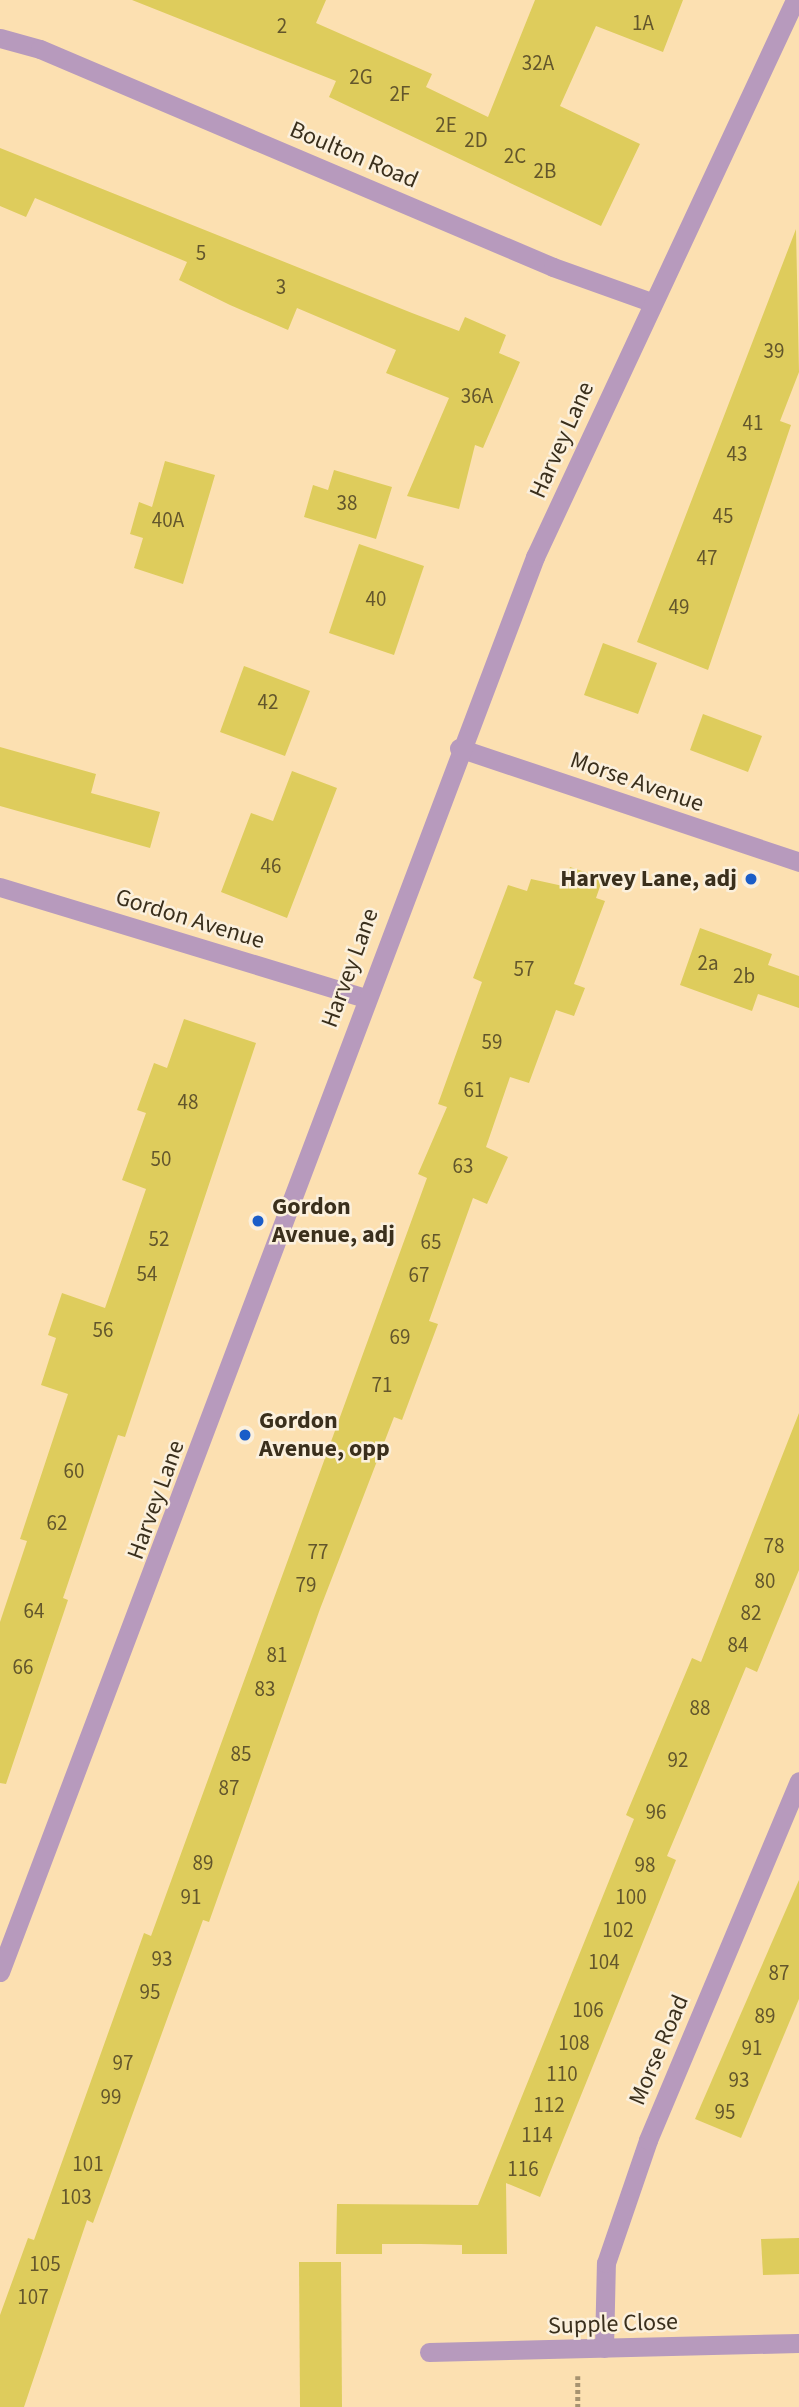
<!DOCTYPE html>
<html>
<head>
<meta charset="utf-8">
<style>
  body { margin:0 }
  #map { position:relative; width:799px; height:2407px; overflow:hidden; background:#fce0b1; font-family:"Source Sans 3",sans-serif }
  div>[style] { position:absolute }
  .building>* { inset:0; background:#decc5c }
  .path>* { height:4.5px; margin-top:-2.25px; transform-origin:0; background:repeating-linear-gradient(90deg,#a79370 0 3.5px,transparent 0 7px) }
  .service>* { height:19px; margin:-9.5px; padding:0 9.5px; transform-origin:9.5px; border-radius:9.5px; background:#b79abd }
  .minor>* { height:19px; margin:-9.5px; padding:0 9.5px; transform-origin:9.5px; border-radius:9.5px; background:#b79abd }
  .tertiary>* { height:19px; margin:-9.5px; padding:0 9.5px; transform-origin:9.5px; border-radius:9.5px; background:#b79abd }
  .dots>* { width:19px; height:19px; translate:-50% -50%; box-sizing:border-box; border:4px solid #fbf0dd; border-radius:50% }
  span { translate:-50% -50%; white-space:nowrap; text-align:center; line-height:1.15; -webkit-text-stroke:5px #fbf0dd; paint-order:stroke }
  .number-label { font-size:21px; color:#63562c }
  .number-label span { -webkit-text-stroke-width:0 }
  .street-label { font-size:24px; color:#3a2f1c }
  .poi-label { font-size:24px; color:#3a2f1c; font-weight:700 }
  .right { translate:-100% -50%; text-align:right }
  .left { translate:0 -50%; text-align:left }
</style>
</head>
<body>
<div id="map">
  <div class="building">
    <div style="clip-path:polygon(132px 0,326px 0,316px 23px,432px 74px,426px 87px,488px 117px,535px 0,683px 0,663px 52px,596px 26px,560px 106px,640px 144px,601px 226px,329px 97px,336px 81px)"></div>
    <div style="clip-path:polygon(0 148px,412px 313px,459px 331px,465px 317px,506px 335px,499px 353px,520px 362px,483px 448px,475px 445px,459px 509px,407px 496px,449px 398px,386px 373px,396px 350px,297px 308px,288px 330px,230px 305px,179px 280px,187px 262px,35px 198px,26px 217px,0 206px)"></div>
    <div style="clip-path:polygon(796px 229px,799px 372px,780px 421px,791px 425px,708px 670px,637px 642px)"></div>
    <div style="clip-path:polygon(165px 461px,215px 475px,183px 584px,134px 568px,143px 538px,130px 534px,139px 502px,152px 507px)"></div>
    <div style="clip-path:polygon(334px 470px,392px 487px,376px 539px,304px 517px,313px 485px,328px 490px)"></div>
    <div style="clip-path:polygon(359px 544px,424px 566px,394px 655px,329px 633px)"></div>
    <div style="clip-path:polygon(603px 643px,657px 663px,638px 714px,584px 695px)"></div>
    <div style="clip-path:polygon(244px 666px,310px 691px,285px 756px,220px 732px)"></div>
    <div style="clip-path:polygon(703px 714px,762px 736px,748px 772px,690px 750px)"></div>
    <div style="clip-path:polygon(0 747px,96px 774px,91px 793px,160px 812px,150px 848px,0 806px)"></div>
    <div style="clip-path:polygon(292px 771px,337px 788px,287px 918px,221px 892px,251px 813px,273px 821px)"></div>
    <div style="clip-path:polygon(570px 867px,603px 878px,596px 898px,605px 901px,574px 984px,585px 988px,574px 1016px,556px 1010px,529px 1083px,510px 1077px,486px 1147px,508px 1157px,487px 1204px,473px 1198px,429px 1321px,438px 1324px,402px 1420px,394px 1417px,320px 1609px,209px 1922px,203px 1920px,93px 2223px,87px 2220px,24px 2407px,0 2407px,0 2315px,28px 2238px,34px 2240px,144px 1933px,151px 1936px,427px 1178px,418px 1174px,447px 1107px,438px 1104px,482px 982px,473px 978px,508px 885px,527px 891px,531px 879px,563px 886px)"></div>
    <div style="clip-path:polygon(700px 928px,772px 954px,768px 965px,799px 976px,799px 1008px,758px 994px,752px 1011px,680px 985px)"></div>
    <div style="clip-path:polygon(184px 1019px,256px 1043px,125px 1437px,118px 1435px,63px 1598px,68px 1600px,6px 1784px,0 1783px,0 1622px,27px 1541px,20px 1539px,68px 1394px,41px 1385px,56px 1338px,48px 1335px,62px 1293px,105px 1308px,146px 1189px,122px 1180px,146px 1113px,137px 1110px,154px 1063px,167px 1068px)"></div>
    <div style="clip-path:polygon(799px 1413px,799px 1570px,757px 1672px,746px 1667px,686px 1811px,667px 1856px,676px 1860px,540px 2197px,506px 2183px,507px 2254px,462px 2254px,462px 2245px,421px 2244px,382px 2244px,382px 2254px,336px 2254px,337px 2204px,478px 2205px,634px 1819px,626px 1815px,692px 1658px,701px 1662px)"></div>
    <div style="clip-path:polygon(799px 1880px,799px 1999px,741px 2138px,695px 2119px)"></div>
    <div style="clip-path:polygon(799px 2238px,799px 2274px,763px 2275px,761px 2239px)"></div>
    <div style="clip-path:polygon(299px 2262px,341px 2262px,342px 2407px,300px 2407px)"></div>
  </div>
  <div class="path">
    <div style="left:578px;top:2376px;width:31px;rotate:90deg"></div>
  </div>
  <div class="service">
    <div style="left:0;top:38px;width:41px;rotate:15.4deg"></div>
  </div>
  <div class="minor">
    <div style="left:40px;top:49px;width:557px;rotate:23.02deg"></div>
    <div style="left:553px;top:267px;width:104px;rotate:19.7deg"></div>
    <div style="left:459px;top:748px;width:359px;rotate:18.5deg"></div>
    <div style="left:0;top:887px;width:382px;rotate:16.9deg"></div>
    <div style="left:604px;top:2348px;width:85px;rotate:-88.7deg"></div>
    <div style="left:606px;top:2263px;width:130px;rotate:-71.1deg"></div>
    <div style="left:648px;top:2140px;width:389px;rotate:-67.2deg"></div>
    <div style="left:429px;top:2352px;width:370px;rotate:-1.4deg"></div>
  </div>
  <div class="tertiary">
    <div style="left:0;top:1972px;width:1513px;rotate:-69.29deg"></div>
    <div style="left:535px;top:557px;width:615px;rotate:-64.98deg"></div>
  </div>
  <div class="dots">
    <div style="left:751px;top:879px;background:#1a5dc8"></div>
    <div style="left:258px;top:1221px;background:#1a5dc8"></div>
    <div style="left:245px;top:1435px;background:#1a5dc8"></div>
  </div>
  <div class="number-label">
    <span style="left:643px;top:23px">1A</span>
    <span style="left:282px;top:26px">2</span>
    <span style="left:538px;top:63px">32A</span>
    <span style="left:361px;top:77px">2G</span>
    <span style="left:400px;top:94px">2F</span>
    <span style="left:446px;top:125px">2E</span>
    <span style="left:476px;top:140px">2D</span>
    <span style="left:515px;top:156px">2C</span>
    <span style="left:545px;top:171px">2B</span>
    <span style="left:201px;top:253px">5</span>
    <span style="left:281px;top:287px">3</span>
    <span style="left:774px;top:351px">39</span>
    <span style="left:477px;top:396px">36A</span>
    <span style="left:753px;top:423px">41</span>
    <span style="left:737px;top:454px">43</span>
    <span style="left:347px;top:503px">38</span>
    <span style="left:723px;top:516px">45</span>
    <span style="left:168px;top:520px">40A</span>
    <span style="left:707px;top:558px">47</span>
    <span style="left:376px;top:599px">40</span>
    <span style="left:679px;top:607px">49</span>
    <span style="left:268px;top:702px">42</span>
    <span style="left:271px;top:866px">46</span>
    <span style="left:708px;top:963px">2a</span>
    <span style="left:524px;top:969px">57</span>
    <span style="left:744px;top:976px">2b</span>
    <span style="left:492px;top:1042px">59</span>
    <span style="left:474px;top:1090px">61</span>
    <span style="left:188px;top:1102px">48</span>
    <span style="left:161px;top:1159px">50</span>
    <span style="left:463px;top:1166px">63</span>
    <span style="left:159px;top:1239px">52</span>
    <span style="left:431px;top:1242px">65</span>
    <span style="left:147px;top:1274px">54</span>
    <span style="left:419px;top:1275px">67</span>
    <span style="left:103px;top:1330px">56</span>
    <span style="left:400px;top:1337px">69</span>
    <span style="left:382px;top:1385px">71</span>
    <span style="left:74px;top:1471px">60</span>
    <span style="left:57px;top:1523px">62</span>
    <span style="left:774px;top:1546px">78</span>
    <span style="left:318px;top:1552px">77</span>
    <span style="left:765px;top:1581px">80</span>
    <span style="left:306px;top:1585px">79</span>
    <span style="left:34px;top:1611px">64</span>
    <span style="left:751px;top:1613px">82</span>
    <span style="left:738px;top:1645px">84</span>
    <span style="left:277px;top:1655px">81</span>
    <span style="left:23px;top:1667px">66</span>
    <span style="left:265px;top:1689px">83</span>
    <span style="left:700px;top:1708px">88</span>
    <span style="left:241px;top:1754px">85</span>
    <span style="left:678px;top:1760px">92</span>
    <span style="left:229px;top:1788px">87</span>
    <span style="left:656px;top:1812px">96</span>
    <span style="left:203px;top:1863px">89</span>
    <span style="left:645px;top:1865px">98</span>
    <span style="left:191px;top:1897px">91</span>
    <span style="left:631px;top:1897px">100</span>
    <span style="left:618px;top:1930px">102</span>
    <span style="left:162px;top:1959px">93</span>
    <span style="left:604px;top:1962px">104</span>
    <span style="left:779px;top:1973px">87</span>
    <span style="left:150px;top:1992px">95</span>
    <span style="left:588px;top:2010px">106</span>
    <span style="left:765px;top:2016px">89</span>
    <span style="left:574px;top:2043px">108</span>
    <span style="left:752px;top:2048px">91</span>
    <span style="left:123px;top:2063px">97</span>
    <span style="left:562px;top:2074px">110</span>
    <span style="left:739px;top:2080px">93</span>
    <span style="left:111px;top:2097px">99</span>
    <span style="left:549px;top:2105px">112</span>
    <span style="left:725px;top:2112px">95</span>
    <span style="left:537px;top:2135px">114</span>
    <span style="left:88px;top:2164px">101</span>
    <span style="left:523px;top:2169px">116</span>
    <span style="left:76px;top:2197px">103</span>
    <span style="left:45px;top:2264px">105</span>
    <span style="left:33px;top:2297px">107</span>
  </div>
  <div class="street-label">
    <span style="left:354px;top:155px;rotate:23deg">Boulton Road</span>
    <span style="left:562px;top:440px;rotate:-66deg">Harvey Lane</span>
    <span style="left:637px;top:782px;rotate:19deg">Morse Avenue</span>
    <span style="left:190px;top:919px;rotate:17deg">Gordon Avenue</span>
    <span style="left:350px;top:968px;rotate:-70deg">Harvey Lane</span>
    <span style="left:156px;top:1500px;rotate:-70deg">Harvey Lane</span>
    <span style="left:659px;top:2050px;rotate:-67deg">Morse Road</span>
    <span style="left:613px;top:2324px;rotate:-2deg">Supple Close</span>
  </div>
  <div class="poi-label">
    <span class="right" style="left:737px;top:879px">Harvey Lane, adj</span>
    <span class="left" style="left:272px;top:1221px">Gordon<br>Avenue, adj</span>
    <span class="left" style="left:259px;top:1435px">Gordon<br>Avenue, opp</span>
  </div>
</div>
</body>
</html>
